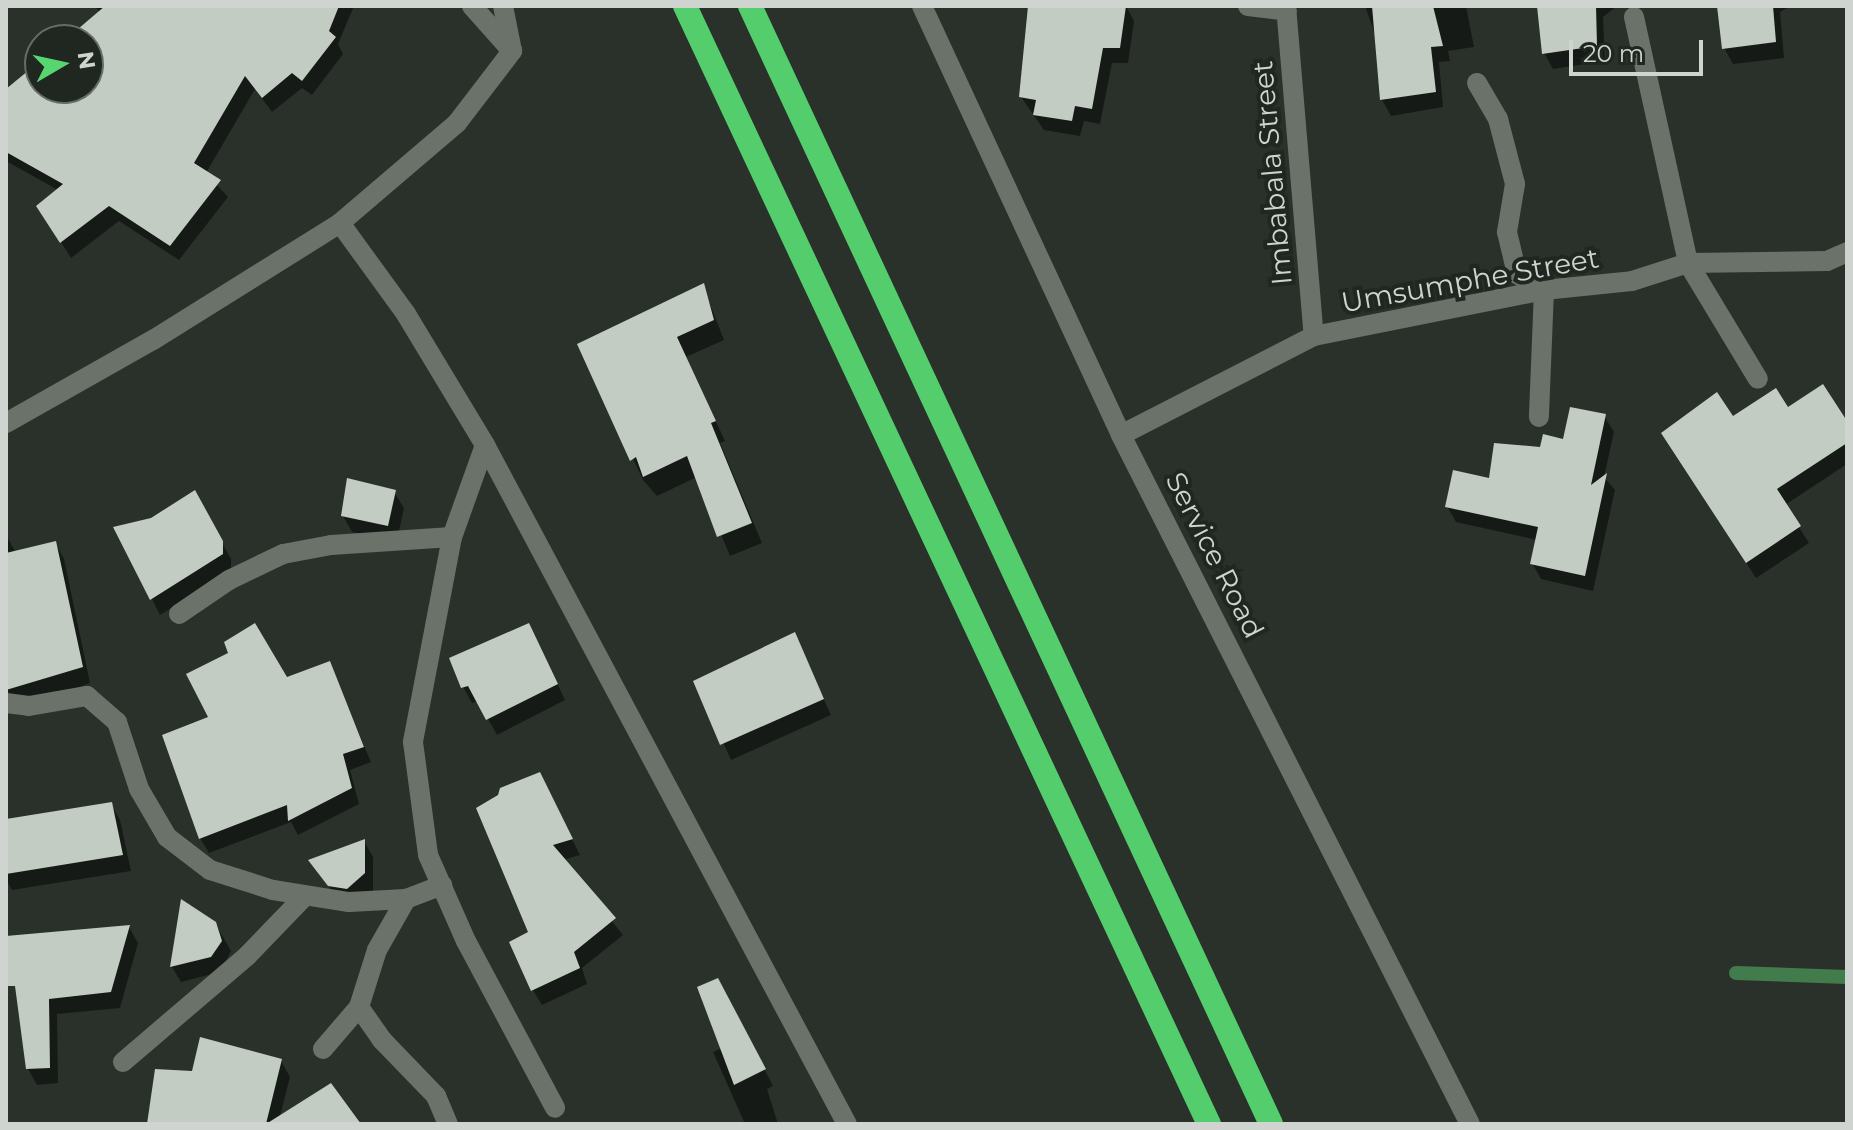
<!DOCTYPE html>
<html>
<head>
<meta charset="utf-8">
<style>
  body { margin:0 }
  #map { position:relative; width:1853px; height:1130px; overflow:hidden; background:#2a312a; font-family:Montserrat,sans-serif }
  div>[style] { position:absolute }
  .shadow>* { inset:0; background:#0007 }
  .stream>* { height:14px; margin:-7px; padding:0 7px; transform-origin:7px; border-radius:7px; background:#437c4c }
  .building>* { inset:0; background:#c3ccc3 }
  .minor>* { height:20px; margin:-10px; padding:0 10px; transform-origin:10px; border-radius:10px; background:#6a726a }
  .highway>* { height:24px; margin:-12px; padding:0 12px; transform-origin:12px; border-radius:12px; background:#54cd6c }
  span { translate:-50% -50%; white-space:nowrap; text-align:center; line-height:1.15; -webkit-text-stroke:8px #202721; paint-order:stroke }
  .street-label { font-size:28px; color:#cfd4d0 }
  .frame { position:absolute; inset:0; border:8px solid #cfd4d0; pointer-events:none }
  .north { position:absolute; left:24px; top:24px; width:80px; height:80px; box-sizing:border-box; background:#202721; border:2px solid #666c67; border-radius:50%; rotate:81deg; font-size:22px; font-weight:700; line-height:32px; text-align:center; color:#cfd4d0 }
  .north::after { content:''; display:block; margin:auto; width:28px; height:36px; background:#57d570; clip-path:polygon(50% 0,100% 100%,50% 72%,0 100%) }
  .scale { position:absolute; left:1569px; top:40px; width:134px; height:36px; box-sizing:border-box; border:4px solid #cfd4d0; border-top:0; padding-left:10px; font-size:24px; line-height:28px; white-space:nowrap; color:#cfd4d0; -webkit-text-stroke:6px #202721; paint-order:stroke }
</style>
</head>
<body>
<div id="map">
  <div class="shadow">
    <div style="clip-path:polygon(93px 6px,354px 6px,338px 44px,343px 54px,312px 95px,302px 88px,272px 112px,255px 89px,206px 173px,228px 197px,179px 260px,119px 221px,71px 258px,48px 222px,58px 190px,6px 161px,6px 92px,40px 63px,40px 88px,88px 88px,88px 54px,111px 19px)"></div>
    <div style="clip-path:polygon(1030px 6px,1126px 6px,1134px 21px,1128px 63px,1112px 63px,1100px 124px,1084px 121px,1080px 136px,1044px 130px,1021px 97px)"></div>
    <div style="clip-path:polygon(1365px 6px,1466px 6px,1474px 47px,1448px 51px,1450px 61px,1439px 62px,1443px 107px,1391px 116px,1382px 100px,1377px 40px)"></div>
    <div style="clip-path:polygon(1539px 6px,1617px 6px,1603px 17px,1605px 61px,1553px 69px,1544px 53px)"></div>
    <div style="clip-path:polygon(1719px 6px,1791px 6px,1780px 12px,1784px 58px,1733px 64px,1724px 48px)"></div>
    <div style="clip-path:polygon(703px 286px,724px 340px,686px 357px,725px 441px,720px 443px,762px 543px,730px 556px,697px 477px,657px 496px,643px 480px,580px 345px)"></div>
    <div style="clip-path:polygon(1604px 416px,1614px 432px,1604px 477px,1615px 490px,1593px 591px,1541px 579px,1532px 563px,1537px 540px,1456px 522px,1447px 506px)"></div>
    <div style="clip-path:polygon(1732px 419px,1847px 425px,1847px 464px,1785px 505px,1809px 543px,1756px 578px,1673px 449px)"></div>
    <div style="clip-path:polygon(394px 492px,404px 508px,397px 541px,352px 532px,343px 516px)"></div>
    <div style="clip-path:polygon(194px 493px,231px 559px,231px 571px,160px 615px,116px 528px,151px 520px)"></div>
    <div style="clip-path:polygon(6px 535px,16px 553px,55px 543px,64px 559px,90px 683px,26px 707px,16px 706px,6px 687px)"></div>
    <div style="clip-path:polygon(794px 634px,831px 715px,731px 760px,696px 682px)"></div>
    <div style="clip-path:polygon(537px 641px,565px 700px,497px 735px,478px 701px,472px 703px,463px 687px)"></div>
    <div style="clip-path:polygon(329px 664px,371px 762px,350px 770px,359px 804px,298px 835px,291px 822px,209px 853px,200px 838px,210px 718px)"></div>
    <div style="clip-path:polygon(548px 791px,580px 855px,563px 860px,623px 935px,582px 968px,587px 984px,542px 1005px,533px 990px,531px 933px,499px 797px)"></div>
    <div style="clip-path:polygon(111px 804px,120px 820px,131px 871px,12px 890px,6px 879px,6px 821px)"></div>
    <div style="clip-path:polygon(364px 841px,373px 857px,373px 890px,364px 901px,339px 901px,311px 861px)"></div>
    <div style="clip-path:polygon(182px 902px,215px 923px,231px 951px,220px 972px,181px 982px,172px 967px)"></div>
    <div style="clip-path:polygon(129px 927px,138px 943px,120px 1008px,57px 1014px,58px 1083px,37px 1085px,28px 1069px,11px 937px)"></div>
    <div style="clip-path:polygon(747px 1036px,773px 1086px,767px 1089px,778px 1124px,745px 1124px,713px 1052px)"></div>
    <div style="clip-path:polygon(281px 1061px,290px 1077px,278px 1124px,158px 1124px,194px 1073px)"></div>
  </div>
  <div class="stream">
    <div style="left:1736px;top:973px;width:111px;rotate:2.1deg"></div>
  </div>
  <div class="building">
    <div style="clip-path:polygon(105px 6px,339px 6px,329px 31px,336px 37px,302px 81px,292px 73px,262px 98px,245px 76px,194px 163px,221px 180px,170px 246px,109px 206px,60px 243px,36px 206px,63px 184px,6px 152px,6px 89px,40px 61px,40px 88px,88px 88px,88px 40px,65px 40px)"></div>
    <div style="clip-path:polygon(1028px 6px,1126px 6px,1120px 48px,1103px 48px,1092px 109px,1075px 106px,1072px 121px,1033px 115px,1036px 100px,1019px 97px)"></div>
    <div style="clip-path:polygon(1372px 6px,1433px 6px,1443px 46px,1431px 47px,1436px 92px,1380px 100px)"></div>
    <div style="clip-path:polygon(1537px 6px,1596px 6px,1597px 46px,1542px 54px)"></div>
    <div style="clip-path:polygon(1717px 6px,1773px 6px,1776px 42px,1722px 49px)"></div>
    <div style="clip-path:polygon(704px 283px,714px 320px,677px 337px,716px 421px,711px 423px,752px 523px,717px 537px,687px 456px,643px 477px,636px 457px,630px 461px,577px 344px)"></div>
    <div style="clip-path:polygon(1823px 384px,1847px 421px,1847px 443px,1777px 489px,1801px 526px,1746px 563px,1661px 433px,1717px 392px,1733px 416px,1776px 388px,1788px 407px)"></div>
    <div style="clip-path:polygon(1570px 407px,1606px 414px,1591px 485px,1607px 473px,1585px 576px,1530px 564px,1538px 527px,1445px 507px,1453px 470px,1489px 478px,1494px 443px,1540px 447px,1543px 434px,1563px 439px)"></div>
    <div style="clip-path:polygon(347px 478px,396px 490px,388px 526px,341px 516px)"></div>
    <div style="clip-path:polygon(195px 490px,223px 541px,223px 554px,150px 600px,113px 527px,151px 518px)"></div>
    <div style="clip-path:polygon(56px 541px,83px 667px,6px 690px,6px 553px)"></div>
    <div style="clip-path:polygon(255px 623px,287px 677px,330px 661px,364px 747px,343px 754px,352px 788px,288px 821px,287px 805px,199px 839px,162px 735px,208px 717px,186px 674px,228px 653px,224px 642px)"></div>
    <div style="clip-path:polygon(529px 623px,558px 684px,486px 720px,468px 686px,461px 688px,449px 658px)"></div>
    <div style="clip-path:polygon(795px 632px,824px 699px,720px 745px,693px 681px)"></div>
    <div style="clip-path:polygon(540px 772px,573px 839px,553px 845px,616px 918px,574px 952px,580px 968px,531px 991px,509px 942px,528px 932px,476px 808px,498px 795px,500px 788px)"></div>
    <div style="clip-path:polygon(112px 802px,123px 855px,6px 874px,6px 819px)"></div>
    <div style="clip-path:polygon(365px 839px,365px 873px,347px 889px,328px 886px,308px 860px)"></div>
    <div style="clip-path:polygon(181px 899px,216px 922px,222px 941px,211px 957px,170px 967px)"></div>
    <div style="clip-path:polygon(130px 925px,111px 992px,49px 999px,50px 1068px,26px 1069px,15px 986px,6px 986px,6px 936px)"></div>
    <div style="clip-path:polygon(718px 978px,766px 1069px,734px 1085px,697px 987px)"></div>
    <div style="clip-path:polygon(200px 1037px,282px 1059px,266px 1124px,331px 1083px,361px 1124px,147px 1124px,155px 1069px,192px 1071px)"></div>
  </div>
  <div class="minor">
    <div style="left:472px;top:6px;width:60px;rotate:48.4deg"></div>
    <div style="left:922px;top:6px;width:473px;rotate:65.1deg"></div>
    <div style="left:1121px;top:435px;width:772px;rotate:63.14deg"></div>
    <div style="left:1248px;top:6px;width:39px;rotate:7deg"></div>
    <div style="left:1286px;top:6px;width:331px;rotate:85.2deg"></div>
    <div style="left:1634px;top:17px;width:252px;rotate:77.6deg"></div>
    <div style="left:1688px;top:263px;width:135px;rotate:58.9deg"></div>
    <div style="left:1477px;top:83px;width:42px;rotate:59.7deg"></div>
    <div style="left:1498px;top:119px;width:67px;rotate:75.3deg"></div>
    <div style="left:1515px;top:184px;width:49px;rotate:99.5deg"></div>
    <div style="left:1507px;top:232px;width:43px;rotate:76.6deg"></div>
    <div style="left:1517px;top:274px;width:31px;rotate:31deg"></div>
    <div style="left:1544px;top:290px;width:127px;rotate:92.3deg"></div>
    <div style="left:340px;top:223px;width:112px;rotate:54deg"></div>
    <div style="left:406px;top:314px;width:153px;rotate:58.9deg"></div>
    <div style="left:485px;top:445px;width:769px;rotate:61.94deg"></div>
    <div style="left:6px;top:423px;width:169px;rotate:-29.5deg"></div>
    <div style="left:153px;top:340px;width:221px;rotate:-32deg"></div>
    <div style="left:340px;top:223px;width:154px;rotate:-40.5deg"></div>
    <div style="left:457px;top:123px;width:91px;rotate:-52.6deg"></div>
    <div style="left:512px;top:51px;width:46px;rotate:-101.3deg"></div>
    <div style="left:1121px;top:435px;width:217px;rotate:-27.2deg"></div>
    <div style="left:1314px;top:336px;width:235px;rotate:-11.3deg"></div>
    <div style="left:1544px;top:290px;width:88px;rotate:-5.8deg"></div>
    <div style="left:1632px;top:281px;width:59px;rotate:-17.8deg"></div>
    <div style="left:1688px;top:263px;width:139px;rotate:-0.8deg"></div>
    <div style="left:1827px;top:261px;width:22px;rotate:-24deg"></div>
    <div style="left:485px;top:445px;width:98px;rotate:109.7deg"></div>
    <div style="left:452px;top:537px;width:209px;rotate:100.8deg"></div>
    <div style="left:413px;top:742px;width:114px;rotate:82.4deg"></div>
    <div style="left:428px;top:855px;width:94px;rotate:66.2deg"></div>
    <div style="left:466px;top:941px;width:189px;rotate:61.9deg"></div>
    <div style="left:179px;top:614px;width:60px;rotate:-34.2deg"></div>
    <div style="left:229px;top:580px;width:60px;rotate:-25.7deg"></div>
    <div style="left:283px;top:554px;width:49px;rotate:-10.6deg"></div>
    <div style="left:331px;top:545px;width:121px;rotate:-3.8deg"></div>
    <div style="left:6px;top:703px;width:23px;rotate:7deg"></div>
    <div style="left:29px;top:706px;width:59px;rotate:-9.8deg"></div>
    <div style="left:87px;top:696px;width:40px;rotate:41deg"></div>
    <div style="left:117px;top:722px;width:71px;rotate:71.8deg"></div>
    <div style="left:139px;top:789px;width:56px;rotate:59.7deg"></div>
    <div style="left:167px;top:837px;width:54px;rotate:37.5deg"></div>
    <div style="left:210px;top:870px;width:66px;rotate:17.6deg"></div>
    <div style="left:273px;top:890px;width:77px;rotate:9deg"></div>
    <div style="left:349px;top:902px;width:57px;rotate:-3deg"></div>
    <div style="left:406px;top:899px;width:39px;rotate:-21deg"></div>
    <div style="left:359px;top:1007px;width:40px;rotate:55.1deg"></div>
    <div style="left:382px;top:1040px;width:78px;rotate:46deg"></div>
    <div style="left:436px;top:1096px;width:30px;rotate:67deg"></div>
    <div style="left:323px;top:1049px;width:55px;rotate:-49.4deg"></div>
    <div style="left:359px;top:1007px;width:60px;rotate:-72.5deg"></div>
    <div style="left:377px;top:950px;width:59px;rotate:-60.4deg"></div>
    <div style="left:123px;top:1062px;width:163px;rotate:-40.5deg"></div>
    <div style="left:247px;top:956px;width:83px;rotate:-46deg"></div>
  </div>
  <div class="highway">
    <div style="left:685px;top:6px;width:1235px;rotate:64.89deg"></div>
    <div style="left:750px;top:6px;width:1233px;rotate:65.01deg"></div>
  </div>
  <div class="street-label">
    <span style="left:1272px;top:173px;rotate:-95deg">Imbabala Street</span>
    <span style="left:1470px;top:280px;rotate:-10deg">Umsumphe Street</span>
    <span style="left:1215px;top:555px;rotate:63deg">Service Road</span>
  </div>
  <div class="frame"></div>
  <div class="north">N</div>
  <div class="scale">20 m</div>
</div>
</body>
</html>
